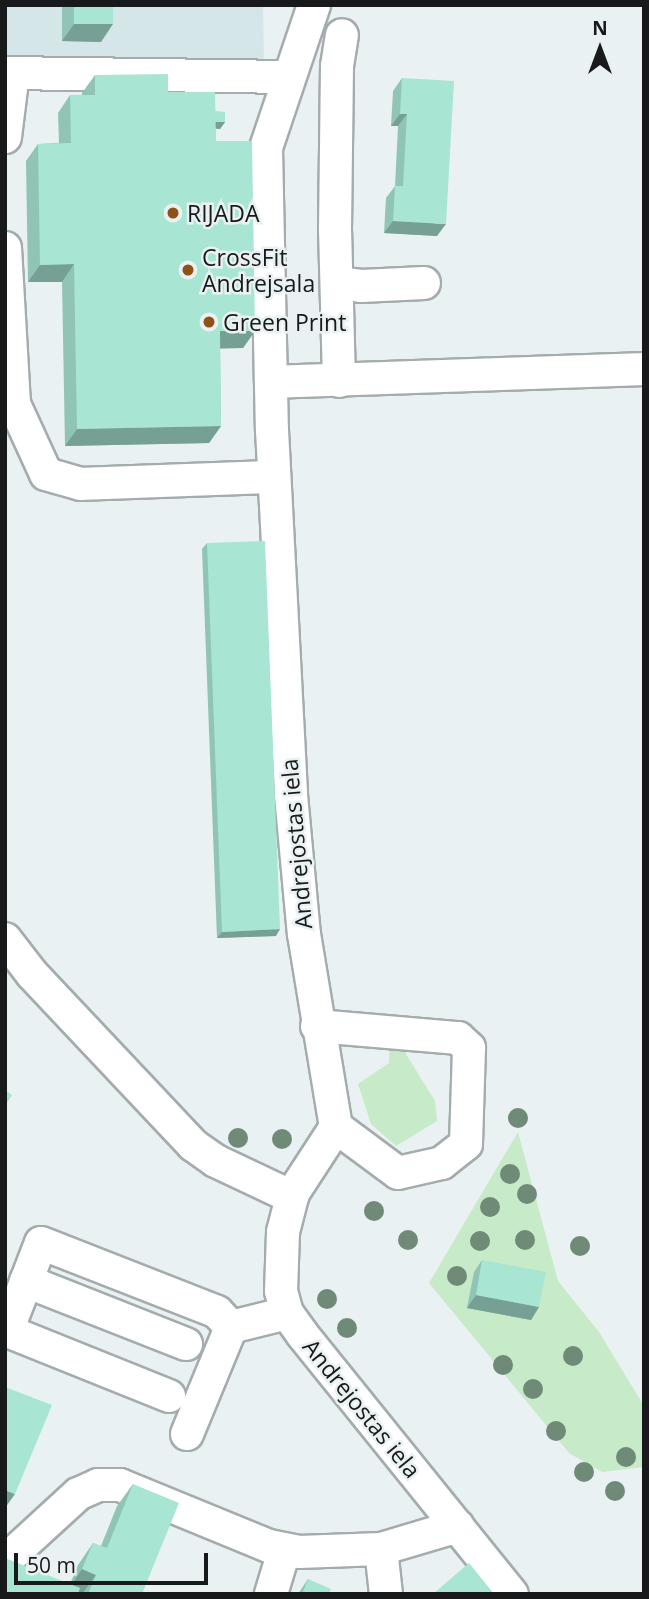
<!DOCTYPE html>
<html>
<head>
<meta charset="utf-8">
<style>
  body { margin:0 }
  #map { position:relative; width:649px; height:1599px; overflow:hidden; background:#e9f1f2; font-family:"Open Sans",sans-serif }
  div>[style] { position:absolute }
  .built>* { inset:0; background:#d5e6e8 }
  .green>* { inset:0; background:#c7ebc8 }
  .roads { filter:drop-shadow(2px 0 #a4acad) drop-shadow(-2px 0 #a4acad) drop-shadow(0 2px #a4acad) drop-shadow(0 -2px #a4acad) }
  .minor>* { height:32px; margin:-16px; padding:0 16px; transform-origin:16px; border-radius:16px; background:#fff }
  .trees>* { width:20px; height:20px; margin:-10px; border-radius:50%; background:#6f8a77 }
  .wall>* { inset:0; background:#90c5b5 }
  .shaded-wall>* { inset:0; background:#76a094 }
  .building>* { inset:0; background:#a8e5d3 }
  .dots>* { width:19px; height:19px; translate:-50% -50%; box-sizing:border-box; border:4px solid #e9f1f2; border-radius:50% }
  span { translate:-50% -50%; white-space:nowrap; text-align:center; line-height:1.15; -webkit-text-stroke:5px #e9f1f2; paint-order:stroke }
  .poi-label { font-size:23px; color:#17191a }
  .left { translate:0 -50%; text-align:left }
  .street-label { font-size:23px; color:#17191a }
  .frame { position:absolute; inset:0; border:7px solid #17191a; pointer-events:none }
  .north { position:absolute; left:565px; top:14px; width:70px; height:70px; -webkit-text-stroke:5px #e9f1f2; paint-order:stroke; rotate:0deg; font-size:19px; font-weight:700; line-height:28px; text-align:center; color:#17191a }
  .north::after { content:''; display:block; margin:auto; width:24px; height:32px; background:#17191a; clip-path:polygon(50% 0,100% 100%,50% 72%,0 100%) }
  .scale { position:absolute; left:14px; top:1553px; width:194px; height:32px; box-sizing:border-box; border:4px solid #17191a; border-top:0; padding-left:9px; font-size:21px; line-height:24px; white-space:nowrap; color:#17191a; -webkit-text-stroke:5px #e9f1f2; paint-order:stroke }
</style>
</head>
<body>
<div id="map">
  <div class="built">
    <div style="clip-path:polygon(5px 5px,263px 5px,264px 62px,5px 56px)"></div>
  </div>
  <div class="green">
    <div style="clip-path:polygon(390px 1038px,405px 1038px,406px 1054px,435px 1101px,437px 1121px,396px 1146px,371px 1124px,358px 1084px,389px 1063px)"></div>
    <div style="clip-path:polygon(518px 1132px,558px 1281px,599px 1332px,644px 1406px,644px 1467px,602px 1472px,569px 1453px,429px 1283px)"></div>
  </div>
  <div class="roads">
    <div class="minor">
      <div style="left:314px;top:5px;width:151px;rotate:108.6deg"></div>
      <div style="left:266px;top:148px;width:282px;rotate:88.8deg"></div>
      <div style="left:272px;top:430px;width:365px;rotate:87deg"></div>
      <div style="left:291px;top:795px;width:140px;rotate:84.7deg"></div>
      <div style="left:304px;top:934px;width:196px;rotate:80.6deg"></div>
      <div style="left:336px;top:1127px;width:79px;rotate:123.1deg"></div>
      <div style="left:293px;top:1193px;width:40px;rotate:104.4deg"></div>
      <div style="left:283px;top:1232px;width:59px;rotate:91.9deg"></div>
      <div style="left:281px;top:1291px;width:23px;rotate:75deg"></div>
      <div style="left:287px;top:1313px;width:26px;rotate:54deg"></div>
      <div style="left:302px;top:1334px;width:334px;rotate:51.1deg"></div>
      <div style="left:5px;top:73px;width:284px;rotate:0.8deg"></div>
      <div style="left:5px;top:137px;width:64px;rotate:-82.9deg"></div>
      <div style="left:5px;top:248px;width:156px;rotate:86.7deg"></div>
      <div style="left:14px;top:404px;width:77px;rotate:65.4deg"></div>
      <div style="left:46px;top:474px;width:36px;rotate:16deg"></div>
      <div style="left:81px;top:484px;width:193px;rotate:-2.1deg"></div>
      <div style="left:338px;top:283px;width:23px;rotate:7deg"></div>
      <div style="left:361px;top:286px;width:63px;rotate:-2.7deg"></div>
      <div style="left:339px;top:381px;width:151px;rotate:-91.5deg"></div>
      <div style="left:335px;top:230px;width:164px;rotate:-89.3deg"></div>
      <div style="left:337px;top:66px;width:31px;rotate:-81deg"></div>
      <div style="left:271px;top:382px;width:373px;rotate:-2deg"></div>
      <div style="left:5px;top:939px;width:44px;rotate:52.4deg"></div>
      <div style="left:32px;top:974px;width:235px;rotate:46.7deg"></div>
      <div style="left:193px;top:1145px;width:28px;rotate:35deg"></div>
      <div style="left:216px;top:1161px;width:84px;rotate:25.3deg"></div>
      <div style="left:317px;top:1026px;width:142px;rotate:4.9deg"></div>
      <div style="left:458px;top:1038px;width:15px;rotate:42deg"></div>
      <div style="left:469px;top:1048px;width:96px;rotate:91.8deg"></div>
      <div style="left:466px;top:1144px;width:31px;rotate:142deg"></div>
      <div style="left:442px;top:1163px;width:45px;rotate:167.2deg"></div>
      <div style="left:398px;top:1173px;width:77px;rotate:-143.4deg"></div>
      <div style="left:26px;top:1281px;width:172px;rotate:21.5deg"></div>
      <div style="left:169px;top:1396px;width:175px;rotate:-158.1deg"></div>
      <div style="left:7px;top:1331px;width:94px;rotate:-68.9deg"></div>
      <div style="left:41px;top:1243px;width:189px;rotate:21.4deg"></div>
      <div style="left:217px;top:1312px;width:21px;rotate:47deg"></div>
      <div style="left:187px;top:1434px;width:116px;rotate:-67.6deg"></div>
      <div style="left:231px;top:1327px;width:58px;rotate:-14deg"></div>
      <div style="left:381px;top:1549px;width:45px;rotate:83.7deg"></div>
      <div style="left:5px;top:1561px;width:99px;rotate:-42.5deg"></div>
      <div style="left:78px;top:1494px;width:22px;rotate:-24deg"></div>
      <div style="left:98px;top:1485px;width:22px"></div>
      <div style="left:120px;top:1485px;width:161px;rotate:22.3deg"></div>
      <div style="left:269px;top:1546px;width:31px;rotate:11deg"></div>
      <div style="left:299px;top:1552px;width:82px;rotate:-2.1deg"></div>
      <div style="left:381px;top:1549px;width:80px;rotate:-16.6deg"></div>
      <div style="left:271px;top:1594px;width:45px;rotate:-73.2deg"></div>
    </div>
  </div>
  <div class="trees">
    <div style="left:518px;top:1118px"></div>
    <div style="left:238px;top:1138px"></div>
    <div style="left:282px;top:1139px"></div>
    <div style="left:510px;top:1174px"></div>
    <div style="left:527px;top:1194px"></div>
    <div style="left:490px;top:1207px"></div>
    <div style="left:374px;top:1211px"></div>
    <div style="left:408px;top:1240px"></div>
    <div style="left:525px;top:1240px"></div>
    <div style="left:480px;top:1241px"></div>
    <div style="left:580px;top:1246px"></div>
    <div style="left:457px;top:1276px"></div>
    <div style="left:327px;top:1299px"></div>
    <div style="left:347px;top:1328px"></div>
    <div style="left:573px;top:1356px"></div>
    <div style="left:503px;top:1365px"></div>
    <div style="left:533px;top:1389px"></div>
    <div style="left:556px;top:1431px"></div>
    <div style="left:626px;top:1457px"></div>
    <div style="left:584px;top:1472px"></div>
    <div style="left:615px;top:1491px"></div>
  </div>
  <div class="wall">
    <div style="clip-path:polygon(62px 5px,113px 5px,101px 42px,62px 41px)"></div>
    <div style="clip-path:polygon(95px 75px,168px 92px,215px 111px,225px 122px,220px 129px,215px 128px,216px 141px,255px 331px,243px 348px,220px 348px,221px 426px,209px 443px,65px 446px,62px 282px,28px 282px,26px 161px,38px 144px,59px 143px,58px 113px,70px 95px,82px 95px,82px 93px)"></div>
    <div style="clip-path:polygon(402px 78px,437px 236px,384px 233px,386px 198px,395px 186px,398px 126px,391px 126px,393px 91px)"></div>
    <div style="clip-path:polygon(207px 543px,276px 936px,217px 938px,202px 549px)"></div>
    <div style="clip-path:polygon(482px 1260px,539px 1307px,531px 1320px,467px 1308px,474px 1272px)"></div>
    <div style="clip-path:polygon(133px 1484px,142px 1594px,5px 1594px,70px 1584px,78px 1565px,93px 1543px,101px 1546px,117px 1506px)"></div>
    <div style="clip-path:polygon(308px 1579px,329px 1594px,298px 1594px)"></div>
  </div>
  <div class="shaded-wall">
    <div style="clip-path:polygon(74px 24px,113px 24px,101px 42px,62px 41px)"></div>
    <div style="clip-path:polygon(400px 114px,407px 114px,398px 126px,391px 126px)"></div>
    <div style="clip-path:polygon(213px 122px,225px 122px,220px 129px,208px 128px)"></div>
    <div style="clip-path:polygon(393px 221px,446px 224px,437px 236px,384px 233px)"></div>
    <div style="clip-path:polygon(74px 264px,62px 282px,28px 282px,40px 265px)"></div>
    <div style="clip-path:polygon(220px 331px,255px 331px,243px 348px,207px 349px)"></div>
    <div style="clip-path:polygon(221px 426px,209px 443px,65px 446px,77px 429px)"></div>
    <div style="clip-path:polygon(280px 929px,276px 936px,217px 938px,222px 932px)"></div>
    <div style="clip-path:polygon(476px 1295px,539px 1307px,531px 1320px,467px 1308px)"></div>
    <div style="clip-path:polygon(5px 1490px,15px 1494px,5px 1508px)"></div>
    <div style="clip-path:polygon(82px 1569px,96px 1575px,82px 1594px,74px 1594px,67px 1591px)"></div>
  </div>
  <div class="building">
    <div style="clip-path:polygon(74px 5px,113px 5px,113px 24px,74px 24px)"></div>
    <div style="clip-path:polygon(168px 74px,168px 92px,215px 92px,216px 141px,252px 141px,255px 331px,220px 331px,221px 426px,77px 429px,74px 264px,40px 265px,38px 144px,71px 143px,70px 95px,95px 95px,95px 75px)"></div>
    <div style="clip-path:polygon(402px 78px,454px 81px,446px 224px,393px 221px,395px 186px,403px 186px,407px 114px,400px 114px)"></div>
    <div style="clip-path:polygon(215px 111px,225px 112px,225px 122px,215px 122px)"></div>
    <div style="clip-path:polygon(265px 541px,280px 929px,222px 932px,207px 543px)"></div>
    <div style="clip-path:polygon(5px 1090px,12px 1095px,5px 1106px)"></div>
    <div style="clip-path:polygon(482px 1260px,546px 1272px,539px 1307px,476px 1295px)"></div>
    <div style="clip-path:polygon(5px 1387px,52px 1405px,15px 1494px,5px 1490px)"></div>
    <div style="clip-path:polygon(133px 1484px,179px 1503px,142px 1594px,88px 1594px,96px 1575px,82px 1569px,93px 1543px,107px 1548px)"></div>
    <div style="clip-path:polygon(5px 1558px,80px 1588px,78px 1594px,5px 1594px)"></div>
    <div style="clip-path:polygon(469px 1563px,494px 1594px,433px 1594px)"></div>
    <div style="clip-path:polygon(308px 1579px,331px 1589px,329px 1594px,302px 1594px)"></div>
  </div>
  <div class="dots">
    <div style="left:173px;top:213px;background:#8f5115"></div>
    <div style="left:188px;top:270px;background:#8f5115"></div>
    <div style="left:209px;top:322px;background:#8f5115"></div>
  </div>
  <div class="poi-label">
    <span class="left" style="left:187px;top:213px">RIJADA</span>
    <span class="left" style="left:202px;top:270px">CrossFit<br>Andrejsala</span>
    <span class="left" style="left:223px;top:322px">Green Print</span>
  </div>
  <div class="street-label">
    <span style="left:296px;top:844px;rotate:-95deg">Andrejostas iela</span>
    <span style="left:362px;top:1408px;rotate:51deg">Andrejostas iela</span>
  </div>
  <div class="frame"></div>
  <div class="north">N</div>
  <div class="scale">50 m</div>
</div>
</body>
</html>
